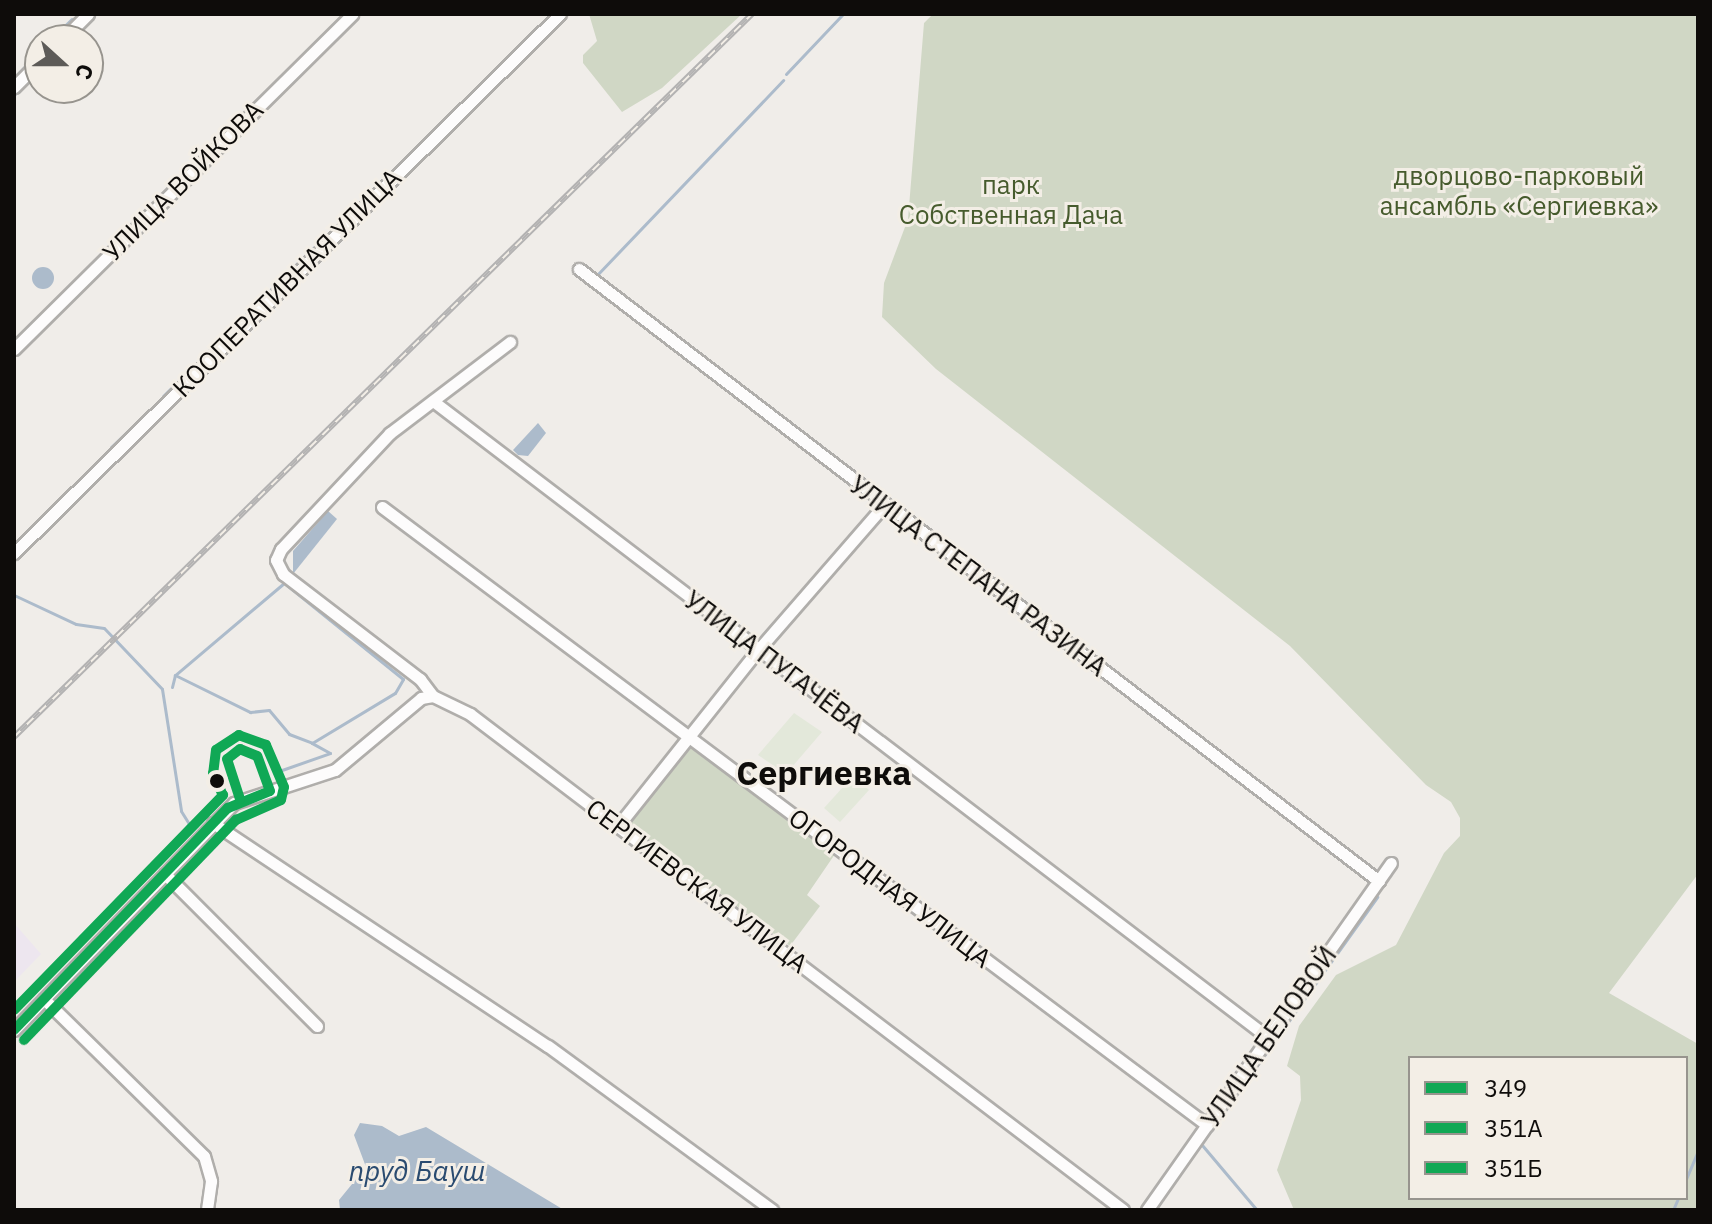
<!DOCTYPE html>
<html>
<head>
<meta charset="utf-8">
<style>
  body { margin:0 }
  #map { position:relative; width:1712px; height:1224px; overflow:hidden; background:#f0ede9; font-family:"IBM Plex Sans",sans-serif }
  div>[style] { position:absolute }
  .industrial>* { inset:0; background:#ede6ef }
  .green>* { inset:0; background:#e3e8da }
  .forest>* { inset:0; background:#d0d7c5 }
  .water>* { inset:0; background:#acbbcb }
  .round { border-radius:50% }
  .stream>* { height:3px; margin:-1.5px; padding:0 1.5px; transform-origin:1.5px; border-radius:1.5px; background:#acbbcb }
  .roads { filter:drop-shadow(2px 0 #b0aeab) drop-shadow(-2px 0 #b0aeab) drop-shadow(0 2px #b0aeab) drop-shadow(0 -2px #b0aeab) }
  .minor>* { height:11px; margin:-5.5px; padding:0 5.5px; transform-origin:5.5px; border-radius:5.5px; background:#fdfcfc }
  .rail>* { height:6px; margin-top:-3px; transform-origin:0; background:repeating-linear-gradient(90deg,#f3eee6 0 9px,#b3b2b2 0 18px); box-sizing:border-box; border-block:2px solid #b3b2b2 }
  .bus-1>* { height:10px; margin:-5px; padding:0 5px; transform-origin:5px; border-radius:5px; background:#10a855 }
  .bus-2>* { height:10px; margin:-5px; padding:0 5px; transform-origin:5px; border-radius:5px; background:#10a855 }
  .bus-3>* { height:10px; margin:-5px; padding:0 5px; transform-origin:5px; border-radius:5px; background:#10a855 }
  .dots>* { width:22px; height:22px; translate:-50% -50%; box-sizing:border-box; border:4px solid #f3eee6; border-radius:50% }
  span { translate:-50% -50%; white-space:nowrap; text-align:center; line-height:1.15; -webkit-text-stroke:6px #f3eee6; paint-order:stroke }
  .park-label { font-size:26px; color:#465b2d }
  .street-label { font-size:26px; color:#0e0c0a }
  .water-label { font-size:28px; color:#2a4b70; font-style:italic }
  .district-label { font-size:34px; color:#0e0c0a; font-weight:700 }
  .frame { position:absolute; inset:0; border:16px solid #0e0c0a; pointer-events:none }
  .legend { position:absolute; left:1408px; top:1056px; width:280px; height:144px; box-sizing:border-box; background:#f3eee6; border:2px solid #97948e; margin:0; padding:10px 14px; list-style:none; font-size:24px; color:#0e0c0a }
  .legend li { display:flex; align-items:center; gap:16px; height:40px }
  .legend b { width:40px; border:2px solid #97948e }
  .north { position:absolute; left:24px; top:24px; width:80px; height:80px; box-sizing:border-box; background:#f3eee6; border:2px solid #97948e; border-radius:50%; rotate:111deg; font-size:22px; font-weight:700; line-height:32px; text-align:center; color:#0e0c0a }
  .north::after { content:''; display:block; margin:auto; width:28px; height:36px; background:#5d5b58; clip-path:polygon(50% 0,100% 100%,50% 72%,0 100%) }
</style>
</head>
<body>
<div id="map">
  <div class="industrial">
    <div style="clip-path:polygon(14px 923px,41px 954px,14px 982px)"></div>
  </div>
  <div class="green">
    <div style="clip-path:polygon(794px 713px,822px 732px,786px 774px,758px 755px)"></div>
    <div style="clip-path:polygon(853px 776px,869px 790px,840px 822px,824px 808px)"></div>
  </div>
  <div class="forest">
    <div style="clip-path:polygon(589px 14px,742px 14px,662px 88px,622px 112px,583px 63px,583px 55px,597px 41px)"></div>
    <div style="clip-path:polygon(evenodd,933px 14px,1698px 14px,1698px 874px,1609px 993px,1698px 1044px,1698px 1210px,1294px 1210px,1277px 1170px,1301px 1100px,1300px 1076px,1287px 1066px,1299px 1026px,1336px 975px,1396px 945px,1444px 853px,1460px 836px,1460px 818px,1451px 802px,1426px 785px,1290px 646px,936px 369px,882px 317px,884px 283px,908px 219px,924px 23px,933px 14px,1410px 1058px,1686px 1058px,1686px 1198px,1410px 1198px,1410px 1058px)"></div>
    <div style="clip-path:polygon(691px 748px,835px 854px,807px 895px,820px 906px,790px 946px,628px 824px)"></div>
  </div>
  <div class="water">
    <div class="round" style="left:32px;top:267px;width:22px;height:22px"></div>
    <div style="clip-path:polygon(538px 423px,546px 433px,528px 456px,518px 455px,513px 450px)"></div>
    <div style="clip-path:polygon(328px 511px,337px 519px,293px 574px,293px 551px)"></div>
    <div style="clip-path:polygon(360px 1123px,382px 1126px,399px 1136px,426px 1127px,564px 1210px,340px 1210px,339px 1200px,366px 1167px,354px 1135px)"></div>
  </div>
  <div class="stream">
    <div style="left:71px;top:39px;width:17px;rotate:-45deg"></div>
    <div style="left:50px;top:40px;width:30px;rotate:-44deg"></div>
    <div style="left:520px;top:45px;width:33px;rotate:-45deg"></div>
    <div style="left:786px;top:74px;width:83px;rotate:-46.5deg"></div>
    <div style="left:14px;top:78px;width:38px;rotate:-47deg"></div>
    <div style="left:14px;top:95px;width:37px;rotate:-45deg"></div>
    <div style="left:287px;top:273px;width:37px;rotate:-44deg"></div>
    <div style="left:596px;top:276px;width:271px;rotate:-46.3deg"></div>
    <div style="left:253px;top:307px;width:37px;rotate:-45deg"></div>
    <div style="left:238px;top:323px;width:11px;rotate:-49deg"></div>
    <div style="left:199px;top:360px;width:43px;rotate:-44.1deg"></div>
    <div style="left:176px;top:384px;width:25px;rotate:-47deg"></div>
    <div style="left:163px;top:396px;width:11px;rotate:-45deg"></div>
    <div style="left:111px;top:447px;width:59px;rotate:-43.6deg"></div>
    <div style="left:14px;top:595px;width:68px;rotate:25.1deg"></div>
    <div style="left:76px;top:624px;width:28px;rotate:8deg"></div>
    <div style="left:104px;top:628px;width:84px;rotate:46.4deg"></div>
    <div style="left:162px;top:689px;width:123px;rotate:81.1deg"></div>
    <div style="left:181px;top:811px;width:15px;rotate:58deg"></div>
    <div style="left:189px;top:824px;width:31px;rotate:132deg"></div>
    <div style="left:172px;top:687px;width:12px;rotate:-76deg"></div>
    <div style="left:175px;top:675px;width:84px;rotate:26.3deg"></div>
    <div style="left:250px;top:712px;width:19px;rotate:-6deg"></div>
    <div style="left:269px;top:710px;width:31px;rotate:50deg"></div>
    <div style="left:289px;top:734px;width:25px;rotate:21deg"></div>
    <div style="left:312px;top:743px;width:97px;rotate:-31.1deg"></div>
    <div style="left:395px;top:693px;width:16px;rotate:-60deg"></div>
    <div style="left:403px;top:679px;width:153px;rotate:-141.1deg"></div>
    <div style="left:284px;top:583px;width:143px;rotate:139.8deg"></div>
    <div style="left:211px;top:761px;width:21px;rotate:-61deg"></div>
    <div style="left:221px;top:743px;width:21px;rotate:-28deg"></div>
    <div style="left:240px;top:733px;width:26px;rotate:28deg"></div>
    <div style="left:263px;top:745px;width:31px;rotate:58deg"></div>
    <div style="left:279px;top:771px;width:54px;rotate:-19.4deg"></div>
    <div style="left:330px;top:753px;width:21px;rotate:-151deg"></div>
    <div style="left:1202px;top:1145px;width:85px;rotate:49.8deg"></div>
    <div style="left:1686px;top:1179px;width:30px;rotate:-67deg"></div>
    <div style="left:1156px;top:1207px;width:381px;rotate:-54.5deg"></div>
    <div style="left:1673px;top:1210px;width:13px;rotate:-67deg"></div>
  </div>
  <div class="roads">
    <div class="minor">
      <div style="left:62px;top:40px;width:37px;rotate:-45deg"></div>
      <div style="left:14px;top:87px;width:37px;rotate:-45deg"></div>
      <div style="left:579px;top:269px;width:1007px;rotate:37.42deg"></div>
      <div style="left:510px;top:342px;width:151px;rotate:142.8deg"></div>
      <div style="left:390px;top:433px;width:159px;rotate:133.2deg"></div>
      <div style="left:281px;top:549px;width:12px;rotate:114deg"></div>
      <div style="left:276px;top:560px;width:16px;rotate:63deg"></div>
      <div style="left:283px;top:574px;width:173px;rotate:37.5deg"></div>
      <div style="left:420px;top:679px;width:21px;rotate:53deg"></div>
      <div style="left:433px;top:696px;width:41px;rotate:25.9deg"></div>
      <div style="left:470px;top:714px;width:820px;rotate:37.22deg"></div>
      <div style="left:14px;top:349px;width:476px;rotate:-44.7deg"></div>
      <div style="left:433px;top:401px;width:1051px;rotate:37.31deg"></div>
      <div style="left:382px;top:507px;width:1031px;rotate:36.84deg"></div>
      <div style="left:14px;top:553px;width:767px;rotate:-44.63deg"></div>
      <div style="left:213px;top:823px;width:402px;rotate:33.7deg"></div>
      <div style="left:548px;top:1046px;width:278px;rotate:36.2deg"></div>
      <div style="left:617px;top:827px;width:226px;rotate:-51.5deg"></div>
      <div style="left:758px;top:650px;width:192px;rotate:-49deg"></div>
      <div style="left:165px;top:874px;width:215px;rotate:45deg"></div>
      <div style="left:44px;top:999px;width:224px;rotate:44.5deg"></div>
      <div style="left:204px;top:1156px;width:26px;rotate:74deg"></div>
      <div style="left:211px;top:1181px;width:29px;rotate:98deg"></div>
      <div style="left:14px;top:1030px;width:316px;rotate:-45.9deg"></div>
      <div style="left:234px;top:803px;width:106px;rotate:-18.1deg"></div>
      <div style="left:335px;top:770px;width:112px;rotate:-39.9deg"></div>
      <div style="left:421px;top:698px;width:12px;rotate:-9deg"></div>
      <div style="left:1147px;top:1210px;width:424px;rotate:-54.9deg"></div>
    </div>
  </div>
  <div class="rail">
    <div style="left:14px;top:737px;width:1033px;rotate:-44.41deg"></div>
  </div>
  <div class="bus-1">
    <div style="left:14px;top:1030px;width:308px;rotate:-46.1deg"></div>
    <div style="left:228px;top:808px;width:45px;rotate:-22deg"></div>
    <div style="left:270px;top:791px;width:37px;rotate:-110deg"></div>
    <div style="left:257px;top:756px;width:18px;rotate:-158deg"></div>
    <div style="left:240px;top:749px;width:16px;rotate:142deg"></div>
    <div style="left:227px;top:759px;width:42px;rotate:72deg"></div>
  </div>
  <div class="bus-2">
    <div style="left:24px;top:1040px;width:306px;rotate:-46.1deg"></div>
    <div style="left:236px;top:820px;width:49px;rotate:-24deg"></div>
    <div style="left:281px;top:800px;width:13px;rotate:-77deg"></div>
    <div style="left:284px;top:787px;width:46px;rotate:-113.2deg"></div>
    <div style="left:266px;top:745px;width:29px;rotate:-160deg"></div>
    <div style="left:239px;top:735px;width:27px;rotate:147deg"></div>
    <div style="left:216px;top:750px;width:23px;rotate:97deg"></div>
    <div style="left:213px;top:773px;width:24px;rotate:66deg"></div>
  </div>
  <div class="bus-3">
    <div style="left:14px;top:1010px;width:300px;rotate:-45.8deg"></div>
  </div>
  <div class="dots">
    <div style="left:217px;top:781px;background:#0e0c0a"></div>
  </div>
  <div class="park-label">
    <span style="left:1519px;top:191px">дворцово-парковый<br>ансамбль «Сергиевка»</span>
    <span style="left:1011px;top:200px">парк<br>Собственная Дача</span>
  </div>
  <div class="street-label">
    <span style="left:183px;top:181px;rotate:-45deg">УЛИЦА ВОЙКОВА</span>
    <span style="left:287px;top:283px;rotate:-45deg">КООПЕРАТИВНАЯ УЛИЦА</span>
    <span style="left:978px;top:576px;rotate:37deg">УЛИЦА СТЕПАНА РАЗИНА</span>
    <span style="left:774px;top:662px;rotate:37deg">УЛИЦА ПУГАЧЁВА</span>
    <span style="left:697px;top:886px;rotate:37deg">СЕРГИЕВСКАЯ УЛИЦА</span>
    <span style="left:890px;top:888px;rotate:37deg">ОГОРОДНАЯ УЛИЦА</span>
    <span style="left:1269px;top:1037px;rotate:-55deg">УЛИЦА БЕЛОВОЙ</span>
  </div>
  <div class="water-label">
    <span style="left:417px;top:1171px">пруд Бауш</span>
  </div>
  <div class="district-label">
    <span style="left:824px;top:773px">Сергиевка</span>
  </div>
  <div class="frame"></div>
  <ul class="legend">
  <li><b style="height:10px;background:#10a855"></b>349</li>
  <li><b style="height:10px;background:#10a855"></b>351А</li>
  <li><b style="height:10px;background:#10a855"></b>351Б</li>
  </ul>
  <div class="north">С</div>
</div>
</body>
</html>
